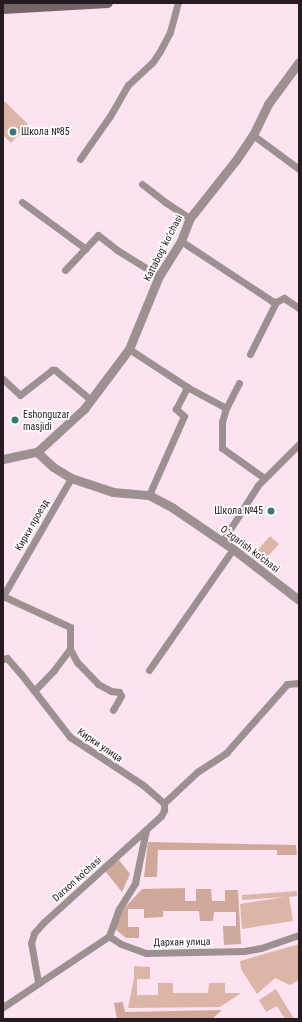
<!DOCTYPE html>
<html>
<head>
<meta charset="utf-8">
<style>
  body { margin:0 }
  #map { position:relative; width:302px; height:1022px; overflow:hidden; background:#fde2f2; font-family:"Roboto Condensed",sans-serif }
  div>[style] { position:absolute }
  .green>* { inset:0; background:#ddb5a6 }
  .forest>* { inset:0; background:#d0a899 }
  .minor>* { height:7px; margin:-3.5px; padding:0 3.5px; transform-origin:3.5px; border-radius:3.5px; background:#9d9091 }
  .tertiary>* { height:9px; margin:-4.5px; padding:0 4.5px; transform-origin:4.5px; border-radius:4.5px; background:#9d9091 }
  .secondary>* { height:10px; margin:-5px; padding:0 5px; transform-origin:5px; border-radius:5px; background:#776466 }
  .dots>* { width:11px; height:11px; translate:-50% -50%; box-sizing:border-box; border:2px solid #fff; border-radius:50% }
  span { translate:-50% -50%; white-space:nowrap; text-align:center; line-height:1.15; -webkit-text-stroke:3.5px #fff; paint-order:stroke }
  .poi-label { font-size:10px; color:#251b21 }
  .left { translate:0 -50%; text-align:left }
  .right { translate:-100% -50%; text-align:right }
  .street-label { font-size:10px; color:#251b21 }
  .frame { position:absolute; inset:0; border:4px solid #251b21; pointer-events:none }
</style>
</head>
<body>
<div id="map">
  <div class="green">
    <div style="clip-path:polygon(3px 100px,28px 124px,11px 143px,3px 135px)"></div>
    <div style="clip-path:polygon(270px 536px,279px 544px,263px 562px,254px 554px)"></div>
    <div style="clip-path:polygon(297px 891px,297px 896px,289px 897px,293px 921px,242px 929px,240px 904px,285px 897px,242px 900px,242px 895px)"></div>
    <div style="clip-path:polygon(299px 944px,299px 980px,290px 985px,275px 978px,257px 994px,241px 969px,240px 961px)"></div>
    <div style="clip-path:polygon(134px 966px,150px 967px,150px 979px,137px 979px,137px 995px,158px 995px,158px 983px,173px 983px,173px 993px,208px 993px,209px 983px,225px 983px,225px 993px,241px 993px,220px 1007px,128px 1008px,134px 978px)"></div>
    <div style="clip-path:polygon(276px 989px,294px 1019px,285px 1019px,277px 1006px,266px 1012px,259px 1000px)"></div>
  </div>
  <div class="forest">
    <div style="clip-path:polygon(148px 842px,296px 845px,297px 855px,277px 855px,277px 850px,158px 850px,157px 877px,144px 877px)"></div>
    <div style="clip-path:polygon(119px 860px,130px 874px,122px 892px,105px 871px)"></div>
    <div style="clip-path:polygon(185px 888px,185px 901px,196px 901px,196px 889px,211px 889px,212px 901px,225px 901px,225px 890px,238px 890px,241px 944px,224px 945px,223px 926px,236px 926px,236px 912px,214px 912px,213px 921px,200px 921px,199px 911px,163px 911px,163px 917px,144px 918px,144px 909px,128px 909px,128px 927px,139px 927px,139px 938px,126px 938px,114px 928px,116px 917px,142px 889px)"></div>
    <div style="clip-path:polygon(123px 1002px,125px 1012px,221px 1010px,221px 1011px,212px 1019px,117px 1019px,114px 1003px)"></div>
  </div>
  <div class="minor">
    <div style="left:253px;top:135px;width:57px;rotate:36.5deg"></div>
    <div style="left:80px;top:159px;width:52px;rotate:-55.1deg"></div>
    <div style="left:110px;top:116px;width:36px;rotate:-60deg"></div>
    <div style="left:128px;top:85px;width:33px;rotate:-43deg"></div>
    <div style="left:152px;top:63px;width:14px;rotate:-56deg"></div>
    <div style="left:160px;top:51px;width:21px;rotate:-62deg"></div>
    <div style="left:170px;top:32px;width:30px;rotate:-75deg"></div>
    <div style="left:142px;top:184px;width:29px;rotate:38deg"></div>
    <div style="left:165px;top:202px;width:30px;rotate:33deg"></div>
    <div style="left:22px;top:202px;width:79px;rotate:36.3deg"></div>
    <div style="left:181px;top:241px;width:109px;rotate:33.4deg"></div>
    <div style="left:272px;top:301px;width:4px;rotate:14deg"></div>
    <div style="left:276px;top:302px;width:9px;rotate:-27deg"></div>
    <div style="left:284px;top:298px;width:18px;rotate:34deg"></div>
    <div style="left:65px;top:270px;width:48px;rotate:-46.7deg"></div>
    <div style="left:98px;top:235px;width:24px;rotate:38deg"></div>
    <div style="left:117px;top:250px;width:49px;rotate:31.8deg"></div>
    <div style="left:129px;top:349px;width:69px;rotate:33.2deg"></div>
    <div style="left:187px;top:387px;width:44px;rotate:28.3deg"></div>
    <div style="left:250px;top:354px;width:58px;rotate:-63.4deg"></div>
    <div style="left:3px;top:379px;width:23px;rotate:43deg"></div>
    <div style="left:20px;top:395px;width:41px;rotate:-38deg"></div>
    <div style="left:52px;top:370px;width:3px"></div>
    <div style="left:55px;top:370px;width:47px;rotate:39.8deg"></div>
    <div style="left:239px;top:383px;width:28px;rotate:117deg"></div>
    <div style="left:226px;top:408px;width:15px;rotate:106deg"></div>
    <div style="left:222px;top:422px;width:26px;rotate:90deg"></div>
    <div style="left:222px;top:448px;width:52px;rotate:35.5deg"></div>
    <div style="left:149px;top:495px;width:86px;rotate:-66.1deg"></div>
    <div style="left:184px;top:416px;width:11px;rotate:-139deg"></div>
    <div style="left:176px;top:409px;width:25px;rotate:-63deg"></div>
    <div style="left:222px;top:542px;width:67px;rotate:-57.7deg"></div>
    <div style="left:258px;top:485px;width:58px;rotate:-45deg"></div>
    <div style="left:70px;top:649px;width:15px;rotate:62deg"></div>
    <div style="left:77px;top:662px;width:30px;rotate:46deg"></div>
    <div style="left:98px;top:684px;width:15px;rotate:28deg"></div>
    <div style="left:111px;top:691px;width:8px;rotate:7deg"></div>
    <div style="left:119px;top:692px;width:4px;rotate:63deg"></div>
    <div style="left:121px;top:696px;width:16px;rotate:120deg"></div>
    <div style="left:3px;top:659px;width:4px;rotate:-14deg"></div>
    <div style="left:7px;top:658px;width:21px;rotate:49deg"></div>
    <div style="left:21px;top:674px;width:80px;rotate:52.1deg"></div>
    <div style="left:70px;top:737px;width:87px;rotate:33.3deg"></div>
    <div style="left:143px;top:785px;width:28px;rotate:41deg"></div>
    <div style="left:149px;top:670px;width:147px;rotate:-55.2deg"></div>
    <div style="left:34px;top:691px;width:29px;rotate:-46deg"></div>
    <div style="left:54px;top:670px;width:26px;rotate:-53deg"></div>
    <div style="left:70px;top:649px;width:22px;rotate:-90deg"></div>
    <div style="left:70px;top:627px;width:74px;rotate:-155.2deg"></div>
    <div style="left:3px;top:596px;width:136px;rotate:-60deg"></div>
    <div style="left:164px;top:803px;width:45px;rotate:-43.2deg"></div>
    <div style="left:197px;top:772px;width:35px;rotate:-33deg"></div>
    <div style="left:226px;top:753px;width:92px;rotate:-48.5deg"></div>
    <div style="left:287px;top:684px;width:12px;rotate:-5deg"></div>
    <div style="left:109px;top:936px;width:14px;rotate:34deg"></div>
    <div style="left:121px;top:944px;width:27px;rotate:20deg"></div>
    <div style="left:146px;top:953px;width:98px;rotate:-1.2deg"></div>
    <div style="left:244px;top:951px;width:17px;rotate:-10deg"></div>
    <div style="left:261px;top:948px;width:40px;rotate:-18.9deg"></div>
    <div style="left:109px;top:936px;width:29px;rotate:-70deg"></div>
    <div style="left:119px;top:909px;width:31px;rotate:-58deg"></div>
    <div style="left:135px;top:883px;width:54px;rotate:-78.3deg"></div>
    <div style="left:38px;top:982px;width:40px;rotate:-100deg"></div>
    <div style="left:31px;top:943px;width:10px;rotate:-73deg"></div>
    <div style="left:34px;top:933px;width:15px;rotate:-48deg"></div>
    <div style="left:44px;top:922px;width:158px;rotate:-42.2deg"></div>
    <div style="left:161px;top:816px;width:7px;rotate:-63deg"></div>
    <div style="left:164px;top:810px;width:7px;rotate:-90deg"></div>
    <div style="left:3px;top:1007px;width:128px;rotate:-33.8deg"></div>
  </div>
  <div class="tertiary">
    <div style="left:37px;top:452px;width:22px;rotate:43deg"></div>
    <div style="left:53px;top:467px;width:21px;rotate:31deg"></div>
    <div style="left:71px;top:478px;width:44px;rotate:18.4deg"></div>
    <div style="left:113px;top:492px;width:36px;rotate:5deg"></div>
    <div style="left:149px;top:495px;width:27px;rotate:28deg"></div>
    <div style="left:173px;top:508px;width:73px;rotate:34.3deg"></div>
    <div style="left:233px;top:549px;width:83px;rotate:37.7deg"></div>
    <div style="left:3px;top:459px;width:35px;rotate:-12deg"></div>
    <div style="left:37px;top:452px;width:64px;rotate:-42.5deg"></div>
    <div style="left:84px;top:409px;width:75px;rotate:-53.1deg"></div>
    <div style="left:129px;top:349px;width:79px;rotate:-67.7deg"></div>
    <div style="left:159px;top:276px;width:41px;rotate:-57.8deg"></div>
    <div style="left:181px;top:241px;width:25px;rotate:-69deg"></div>
    <div style="left:190px;top:218px;width:74px;rotate:-51.6deg"></div>
    <div style="left:236px;top:160px;width:30px;rotate:-56deg"></div>
    <div style="left:253px;top:135px;width:34px;rotate:-64deg"></div>
    <div style="left:268px;top:104px;width:52px;rotate:-53.6deg"></div>
  </div>
  <div class="secondary">
    <div style="left:3px;top:9px;width:105px;rotate:-3.3deg"></div>
  </div>
  <div class="dots">
    <div style="left:13px;top:132px;background:#337c7a"></div>
    <div style="left:15px;top:420px;background:#337c7a"></div>
    <div style="left:271px;top:511px;background:#337c7a"></div>
  </div>
  <div class="poi-label">
    <span class="left" style="left:21px;top:132px">Школа №85</span>
    <span class="left" style="left:23px;top:420px">Eshonguzar<br>masjidi</span>
    <span class="right" style="left:263px;top:511px">Школа №45</span>
  </div>
  <div class="street-label">
    <span style="left:163px;top:248px;rotate:-63deg">Kattabogʻ koʻchasi</span>
    <span style="left:32px;top:525px;rotate:-60deg">Кирки проезд</span>
    <span style="left:250px;top:549px;rotate:37deg">O‘zgarish ko‘chasi</span>
    <span style="left:100px;top:745px;rotate:34deg">Кирки улица</span>
    <span style="left:77px;top:879px;rotate:-42deg">Darxon ko'chasi</span>
    <span style="left:182px;top:942px;rotate:-1deg">Дархан улица</span>
  </div>
  <div class="frame"></div>
</div>
</body>
</html>
